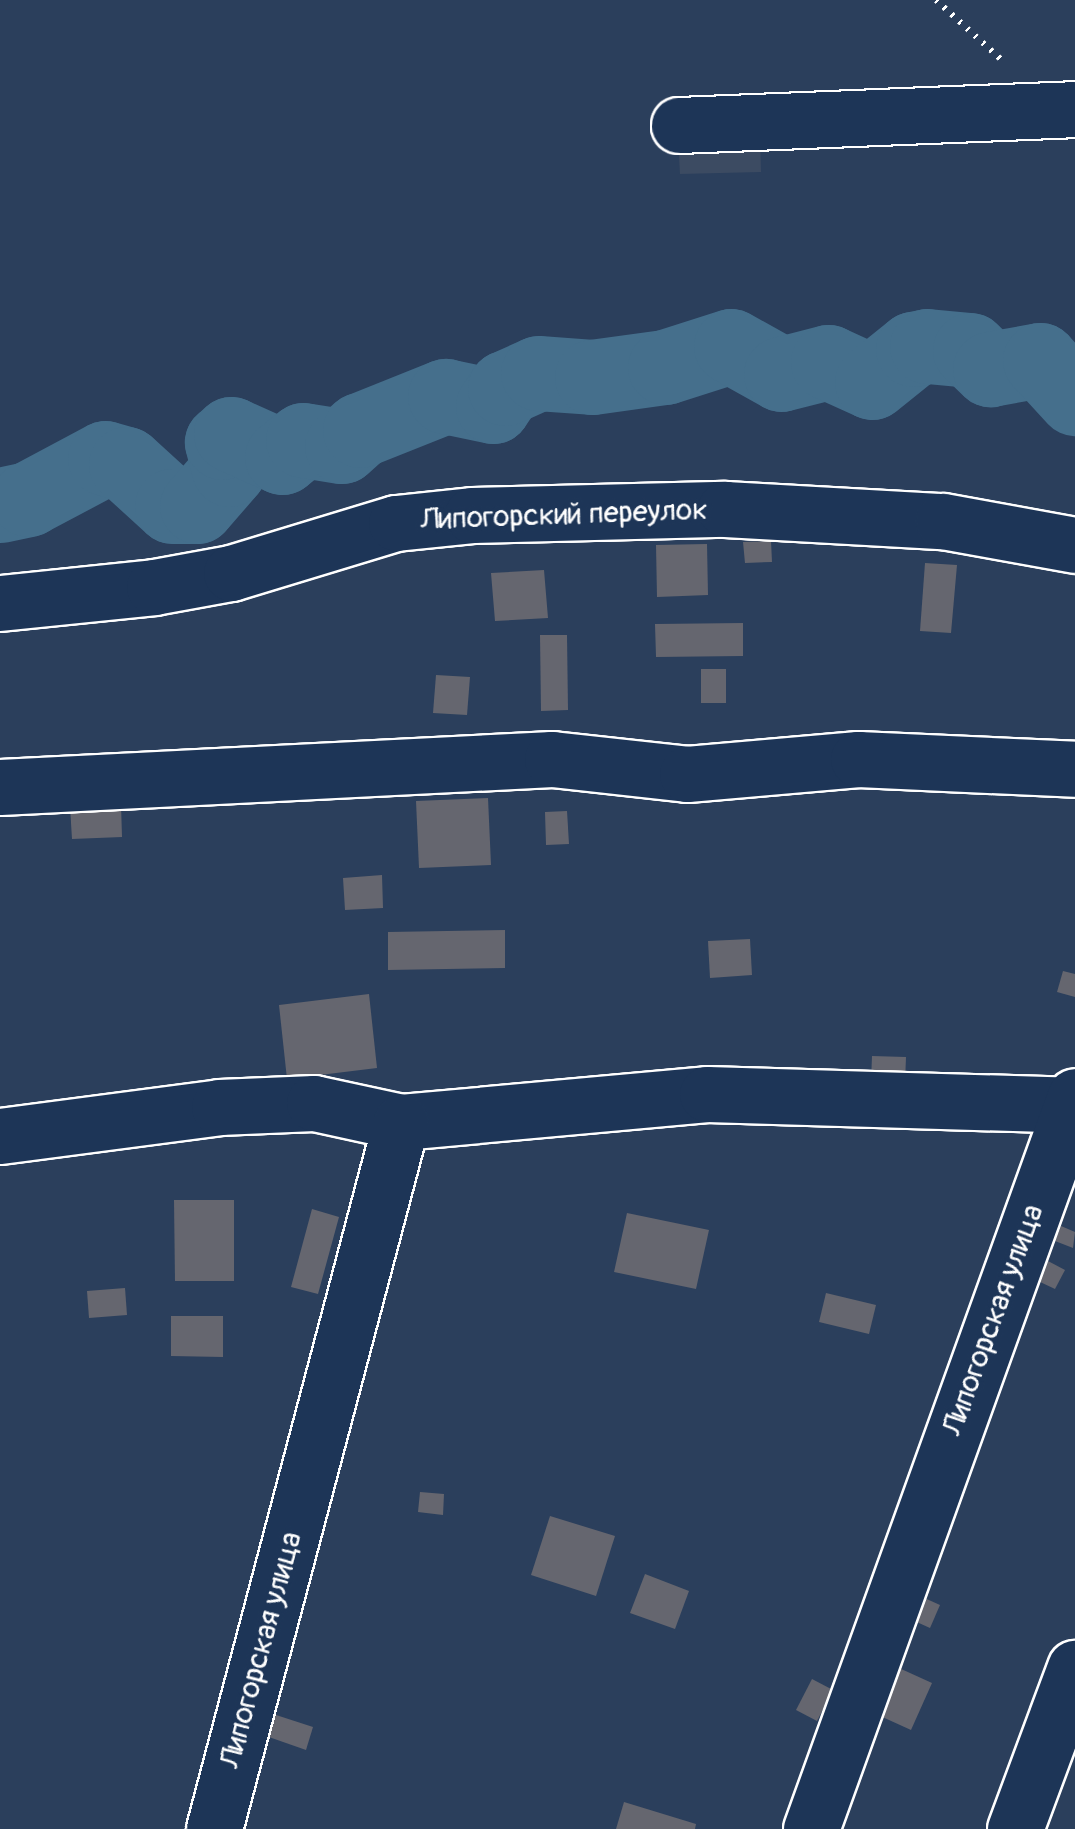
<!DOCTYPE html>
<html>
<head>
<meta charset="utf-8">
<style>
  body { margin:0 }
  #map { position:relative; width:1075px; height:1829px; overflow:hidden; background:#2b3f5c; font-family:Pangolin,sans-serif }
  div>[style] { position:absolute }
  .built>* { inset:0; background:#3c4b62 }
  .river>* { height:75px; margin:-37.5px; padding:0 37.5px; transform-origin:37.5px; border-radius:37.5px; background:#456f8c }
  .building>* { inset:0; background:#65666f }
  .path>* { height:6px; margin-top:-3px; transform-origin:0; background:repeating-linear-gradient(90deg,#fff 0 2.5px,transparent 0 10.5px) }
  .roads { filter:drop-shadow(2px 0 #fff) drop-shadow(-2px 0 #fff) drop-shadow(0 2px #fff) drop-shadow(0 -2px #fff) }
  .minor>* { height:55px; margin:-27.5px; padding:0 27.5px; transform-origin:27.5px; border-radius:27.5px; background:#1d3557 }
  span { translate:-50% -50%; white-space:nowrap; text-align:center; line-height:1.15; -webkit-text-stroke:10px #1d3557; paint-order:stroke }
  .street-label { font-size:30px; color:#fff }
</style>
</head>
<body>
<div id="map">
  <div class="built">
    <div style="clip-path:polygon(760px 136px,761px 172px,680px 174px,678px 138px)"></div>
  </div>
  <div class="river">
    <div style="left:0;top:505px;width:29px;rotate:-12deg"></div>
    <div style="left:28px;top:499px;width:87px;rotate:-28deg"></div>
    <div style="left:105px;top:458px;width:22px;rotate:16deg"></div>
    <div style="left:126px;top:464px;width:62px;rotate:42.4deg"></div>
    <div style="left:172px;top:506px;width:25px"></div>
    <div style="left:197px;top:506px;width:49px;rotate:-49.1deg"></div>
    <div style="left:229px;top:469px;width:28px;rotate:-105deg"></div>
    <div style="left:222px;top:442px;width:12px;rotate:-42deg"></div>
    <div style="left:231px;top:434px;width:56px;rotate:24.3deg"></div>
    <div style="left:282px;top:457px;width:27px;rotate:-39deg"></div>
    <div style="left:303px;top:440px;width:39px;rotate:9deg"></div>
    <div style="left:342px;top:446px;width:24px;rotate:-42deg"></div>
    <div style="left:360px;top:430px;width:92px;rotate:-21.8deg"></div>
    <div style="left:445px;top:396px;width:49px;rotate:11.8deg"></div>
    <div style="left:493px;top:406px;width:22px;rotate:-56deg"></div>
    <div style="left:505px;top:388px;width:36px;rotate:-24deg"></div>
    <div style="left:538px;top:373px;width:54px;rotate:4.2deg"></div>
    <div style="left:592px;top:377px;width:74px;rotate:-7.8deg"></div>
    <div style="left:665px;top:367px;width:69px;rotate:-17.7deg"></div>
    <div style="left:731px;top:346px;width:57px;rotate:29.2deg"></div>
    <div style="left:781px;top:374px;width:49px;rotate:-14.3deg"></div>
    <div style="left:828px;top:362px;width:48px;rotate:24.4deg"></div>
    <div style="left:872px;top:382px;width:53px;rotate:-38.8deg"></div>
    <div style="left:913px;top:349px;width:14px;rotate:-12deg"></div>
    <div style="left:927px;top:346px;width:43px;rotate:5.3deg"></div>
    <div style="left:970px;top:350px;width:28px;rotate:44deg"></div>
    <div style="left:990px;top:369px;width:51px;rotate:-10.2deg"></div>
    <div style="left:1040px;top:360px;width:52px;rotate:47.4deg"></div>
  </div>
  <div class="building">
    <div style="clip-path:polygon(771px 541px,772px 562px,745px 563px,743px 542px)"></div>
    <div style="clip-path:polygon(707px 544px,708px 595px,657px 597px,656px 545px)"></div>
    <div style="clip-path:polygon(925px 563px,957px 565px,951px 633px,920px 631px)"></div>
    <div style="clip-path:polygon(544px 570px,548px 618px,495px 621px,491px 573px)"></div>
    <div style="clip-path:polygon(743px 623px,743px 656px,656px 657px,655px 624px)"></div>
    <div style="clip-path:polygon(540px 635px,567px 635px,568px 710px,541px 711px)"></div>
    <div style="clip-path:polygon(701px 669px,726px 669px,726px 703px,701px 703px)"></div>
    <div style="clip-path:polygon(436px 675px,470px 677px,467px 715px,433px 713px)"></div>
    <div style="clip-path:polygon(488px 798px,491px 865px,419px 868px,416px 801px)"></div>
    <div style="clip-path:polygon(121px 804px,122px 837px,72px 839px,70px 806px)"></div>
    <div style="clip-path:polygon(567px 811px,569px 844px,546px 845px,545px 812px)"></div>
    <div style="clip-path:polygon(382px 875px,383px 908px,345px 910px,343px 878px)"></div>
    <div style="clip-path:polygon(505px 930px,505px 968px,388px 970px,388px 932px)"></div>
    <div style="clip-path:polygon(750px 939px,752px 975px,710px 978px,708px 941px)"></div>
    <div style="clip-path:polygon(1063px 971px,1075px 974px,1075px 997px,1057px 992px)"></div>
    <div style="clip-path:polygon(369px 994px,377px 1068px,287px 1079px,279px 1005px)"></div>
    <div style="clip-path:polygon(872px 1056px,906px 1057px,905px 1083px,871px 1082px)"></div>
    <div style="clip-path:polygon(174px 1200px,234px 1200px,234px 1281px,175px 1281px)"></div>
    <div style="clip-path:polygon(312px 1209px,339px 1217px,318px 1294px,291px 1287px)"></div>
    <div style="clip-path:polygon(627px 1213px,709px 1230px,696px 1289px,614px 1272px)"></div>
    <div style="clip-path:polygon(1061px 1226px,1075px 1232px,1073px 1248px,1055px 1241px)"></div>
    <div style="clip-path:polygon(1048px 1261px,1065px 1270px,1055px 1289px,1038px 1281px)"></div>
    <div style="clip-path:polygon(125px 1288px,127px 1315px,89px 1318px,87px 1291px)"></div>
    <div style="clip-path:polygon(826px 1293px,876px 1305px,869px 1334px,819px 1322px)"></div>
    <div style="clip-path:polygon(171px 1316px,223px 1316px,223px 1357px,171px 1356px)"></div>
    <div style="clip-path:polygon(420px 1492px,444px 1494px,443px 1515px,418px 1512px)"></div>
    <div style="clip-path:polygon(550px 1516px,615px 1536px,596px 1596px,531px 1575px)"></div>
    <div style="clip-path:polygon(645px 1574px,689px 1591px,675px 1629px,630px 1613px)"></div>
    <div style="clip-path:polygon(920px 1596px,940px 1605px,930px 1628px,910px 1619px)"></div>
    <div style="clip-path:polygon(899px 1668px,932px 1683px,911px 1730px,878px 1715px)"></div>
    <div style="clip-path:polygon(812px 1679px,833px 1690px,817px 1721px,796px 1710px)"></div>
    <div style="clip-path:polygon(273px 1714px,313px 1727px,306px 1750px,266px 1736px)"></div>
    <div style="clip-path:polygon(624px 1802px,696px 1824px,695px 1829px,616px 1829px)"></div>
  </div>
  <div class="path">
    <div style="left:936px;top:0;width:93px;rotate:42.4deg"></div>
  </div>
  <div class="roads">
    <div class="minor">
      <div style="left:679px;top:125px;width:396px;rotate:-2.3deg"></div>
      <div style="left:0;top:603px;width:155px;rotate:-5.9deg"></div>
      <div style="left:154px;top:587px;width:78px;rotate:-10.3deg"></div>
      <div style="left:231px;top:573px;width:172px;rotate:-16.9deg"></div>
      <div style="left:396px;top:523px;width:76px;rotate:-6deg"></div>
      <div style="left:472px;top:515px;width:253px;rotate:-1.4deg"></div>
      <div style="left:725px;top:509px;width:218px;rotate:3.2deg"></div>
      <div style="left:943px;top:521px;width:134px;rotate:10.3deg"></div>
      <div style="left:0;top:787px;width:553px;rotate:-2.9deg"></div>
      <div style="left:552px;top:759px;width:136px;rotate:6.3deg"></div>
      <div style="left:687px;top:774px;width:172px;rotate:-5deg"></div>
      <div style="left:858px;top:759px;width:217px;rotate:2.6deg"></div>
      <div style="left:0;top:1136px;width:221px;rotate:-7.5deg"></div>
      <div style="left:219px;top:1107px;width:95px;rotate:-2.4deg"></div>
      <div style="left:314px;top:1103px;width:89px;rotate:12.3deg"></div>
      <div style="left:401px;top:1122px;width:307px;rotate:-5.2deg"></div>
      <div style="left:707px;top:1094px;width:364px;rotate:1.7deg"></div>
      <div style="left:214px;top:1829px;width:731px;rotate:-75.18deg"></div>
      <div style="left:811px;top:1829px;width:779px;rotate:-70.19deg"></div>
      <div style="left:1015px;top:1829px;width:172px;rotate:-69.6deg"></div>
    </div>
  </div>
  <div class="street-label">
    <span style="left:564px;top:515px;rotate:-2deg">Липогорский переулок</span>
    <span style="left:993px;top:1320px;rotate:-70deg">Липогорская улица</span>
    <span style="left:261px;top:1650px;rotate:-75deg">Липогорская улица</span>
  </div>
</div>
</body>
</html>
